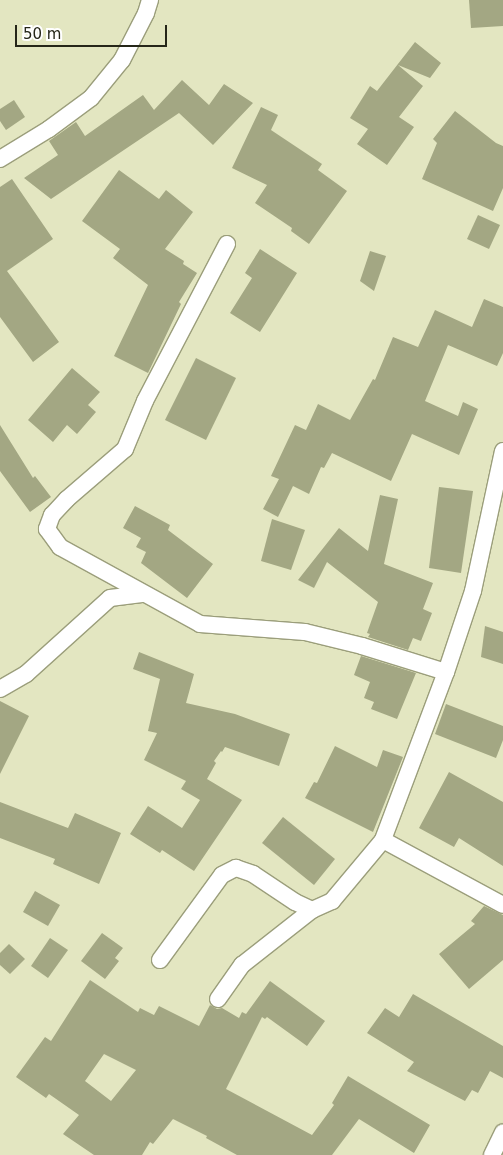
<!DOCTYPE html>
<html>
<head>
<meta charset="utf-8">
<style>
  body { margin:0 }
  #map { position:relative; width:503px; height:1155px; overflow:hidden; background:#e3e6c1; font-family:"DejaVu Sans",sans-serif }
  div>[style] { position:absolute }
  .building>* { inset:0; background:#a3a783 }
  .roads { filter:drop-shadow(1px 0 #9b9e7b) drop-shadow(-1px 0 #9b9e7b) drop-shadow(0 1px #9b9e7b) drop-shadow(0 -1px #9b9e7b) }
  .street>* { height:16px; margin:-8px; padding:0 8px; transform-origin:8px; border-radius:8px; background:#fff }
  span { translate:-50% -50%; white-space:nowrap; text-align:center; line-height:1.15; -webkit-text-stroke:4.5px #fff; paint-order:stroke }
  .scale { position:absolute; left:15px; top:25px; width:152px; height:22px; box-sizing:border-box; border:2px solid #252618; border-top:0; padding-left:6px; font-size:15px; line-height:18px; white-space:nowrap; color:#252618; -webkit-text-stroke:4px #fff; paint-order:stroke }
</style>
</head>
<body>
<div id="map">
  <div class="building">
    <div style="clip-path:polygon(469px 0,503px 0,503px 26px,471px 28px)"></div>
    <div style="clip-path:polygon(415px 42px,441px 63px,430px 78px,398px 65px,423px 86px,399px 117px,414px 127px,387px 165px,357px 144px,368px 129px,350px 118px,370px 86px,377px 91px)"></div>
    <div style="clip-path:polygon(182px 80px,209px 105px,224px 84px,253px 103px,213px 145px,179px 113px,51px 199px,24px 178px,58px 155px,49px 141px,76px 122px,85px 136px,143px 95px,154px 110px)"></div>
    <div style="clip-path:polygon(14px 100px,25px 117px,6px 130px,0 121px,0 109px)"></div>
    <div style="clip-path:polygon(261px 107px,278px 115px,271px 130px,322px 164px,318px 170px,347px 191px,309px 244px,291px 231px,292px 228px,255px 203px,267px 185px,232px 168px)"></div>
    <div style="clip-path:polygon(455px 111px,496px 143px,503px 146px,503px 188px,493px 211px,422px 179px,437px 143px,433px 139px)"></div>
    <div style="clip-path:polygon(119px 170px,159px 199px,166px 190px,193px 212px,165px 249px,184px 261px,183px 264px,197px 273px,179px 302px,181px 304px,148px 373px,114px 356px,148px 285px,113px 258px,120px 249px,82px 221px)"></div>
    <div style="clip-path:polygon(12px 179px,53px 239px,7px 271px,59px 342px,33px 362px,0 317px,0 187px)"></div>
    <div style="clip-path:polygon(478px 215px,500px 225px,489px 249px,467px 239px)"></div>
    <div style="clip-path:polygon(260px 249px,297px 273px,260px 332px,230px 313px,252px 278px,245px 273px)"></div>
    <div style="clip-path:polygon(370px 251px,386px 256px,374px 291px,360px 281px)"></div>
    <div style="clip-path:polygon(484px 299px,503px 307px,503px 353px,497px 366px,448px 345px,425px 401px,458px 416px,463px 402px,478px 409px,459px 455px,412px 434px,391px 481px,332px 453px,324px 468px,321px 467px,309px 494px,293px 486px,278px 517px,263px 509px,279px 479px,271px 476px,295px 425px,306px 430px,318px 404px,350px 420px,373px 379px,375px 380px,393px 337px,418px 347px,435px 310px,472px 327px)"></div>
    <div style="clip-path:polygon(196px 358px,236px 378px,206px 440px,165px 420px)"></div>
    <div style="clip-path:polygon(72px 368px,100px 392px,88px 405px,96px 412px,77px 434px,67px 425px,53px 442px,28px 420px)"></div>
    <div style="clip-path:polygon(0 425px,33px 478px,35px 476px,51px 497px,30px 512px,0 471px)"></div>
    <div style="clip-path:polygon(439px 487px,473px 491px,461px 573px,429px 568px)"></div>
    <div style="clip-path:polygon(380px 495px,398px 499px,384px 564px,433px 583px,423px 609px,432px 613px,421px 641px,413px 638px,408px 650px,368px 637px,370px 634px,367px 633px,378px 602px,327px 562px,314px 588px,298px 580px,339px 528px,368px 551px)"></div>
    <div style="clip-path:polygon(135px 506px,170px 525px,168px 530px,213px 564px,187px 598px,141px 563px,146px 552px,136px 547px,141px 538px,123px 528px)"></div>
    <div style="clip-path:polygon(272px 519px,305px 530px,291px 570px,261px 561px)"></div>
    <div style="clip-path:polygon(485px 626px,503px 632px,503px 664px,481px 657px)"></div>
    <div style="clip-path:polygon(139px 652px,194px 674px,186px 703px,235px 714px,290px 734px,279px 766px,225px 747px,222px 752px,221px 751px,214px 761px,216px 763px,207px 779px,242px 800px,194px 871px,162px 850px,160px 853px,130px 834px,148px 806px,182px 828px,200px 800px,181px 789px,186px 781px,144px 760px,157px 733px,148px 731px,160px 679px,133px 669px)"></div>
    <div style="clip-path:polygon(361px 656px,416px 673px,397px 719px,371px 709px,374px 702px,364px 698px,370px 682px,354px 675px)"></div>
    <div style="clip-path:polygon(0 701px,29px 716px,0 774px)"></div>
    <div style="clip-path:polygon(446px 704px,503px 726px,503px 740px,496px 758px,435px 734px)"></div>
    <div style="clip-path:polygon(335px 746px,377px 767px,383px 750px,403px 757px,373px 832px,305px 798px,314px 782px,317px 783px)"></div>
    <div style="clip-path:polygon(449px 772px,503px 802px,503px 866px,459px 838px,454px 847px,419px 828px)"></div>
    <div style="clip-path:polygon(0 802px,68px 828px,75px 813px,121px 833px,99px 884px,53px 864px,55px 859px,0 838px)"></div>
    <div style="clip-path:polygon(283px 817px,335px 859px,314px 885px,262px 843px)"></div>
    <div style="clip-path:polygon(35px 891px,60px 905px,48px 926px,23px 912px)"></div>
    <div style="clip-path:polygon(484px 906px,503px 915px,503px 960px,469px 989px,439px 954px,475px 924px,471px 921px)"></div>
    <div style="clip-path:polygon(102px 933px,123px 948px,115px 958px,119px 961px,105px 979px,81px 961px)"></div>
    <div style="clip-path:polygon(50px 938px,68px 950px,48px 978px,31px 966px)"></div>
    <div style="clip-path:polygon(9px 944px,25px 959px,10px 974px,0 965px,0 953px)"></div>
    <div style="clip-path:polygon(evenodd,90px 980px,138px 1012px,140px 1008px,154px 1015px,159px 1006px,199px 1026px,210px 1005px,217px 1009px,222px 1008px,239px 1018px,242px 1012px,246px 1014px,270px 981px,325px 1021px,307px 1046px,267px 1017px,265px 1019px,262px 1017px,226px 1089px,312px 1135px,334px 1105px,332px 1103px,348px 1076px,430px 1125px,414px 1153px,359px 1119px,332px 1155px,237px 1155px,206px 1138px,207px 1136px,173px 1119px,153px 1144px,150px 1142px,142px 1155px,94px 1155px,63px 1134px,79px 1115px,49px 1094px,46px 1098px,16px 1077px,45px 1037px,51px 1041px,90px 980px,104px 1054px,136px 1070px,111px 1101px,85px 1081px,104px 1054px)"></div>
    <div style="clip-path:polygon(413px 994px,503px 1046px,503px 1078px,490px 1071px,478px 1093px,472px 1090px,465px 1101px,407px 1071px,414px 1062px,367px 1033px,385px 1008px,399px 1017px)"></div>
  </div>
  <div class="roads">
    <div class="street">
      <div style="left:0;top:159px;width:57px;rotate:-31.5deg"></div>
      <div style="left:49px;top:129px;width:52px;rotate:-36.4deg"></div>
      <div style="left:91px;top:98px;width:49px;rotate:-50.8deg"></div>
      <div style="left:122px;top:60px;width:53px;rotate:-62.9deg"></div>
      <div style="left:146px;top:13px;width:14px;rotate:-73deg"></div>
      <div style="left:227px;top:244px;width:177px;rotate:117.6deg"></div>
      <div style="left:145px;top:401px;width:52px;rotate:112.6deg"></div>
      <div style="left:125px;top:449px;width:77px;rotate:139.2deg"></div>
      <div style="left:67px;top:499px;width:22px;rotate:133deg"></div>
      <div style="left:52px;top:515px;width:15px;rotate:110deg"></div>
      <div style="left:47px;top:529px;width:22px;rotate:54deg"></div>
      <div style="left:60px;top:547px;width:160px;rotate:28.8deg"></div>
      <div style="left:200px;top:624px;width:105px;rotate:4.4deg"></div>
      <div style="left:305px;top:632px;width:59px;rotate:13.8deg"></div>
      <div style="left:362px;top:646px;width:88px;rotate:17.2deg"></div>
      <div style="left:503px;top:451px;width:143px;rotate:102.1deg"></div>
      <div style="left:473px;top:591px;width:85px;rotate:108.4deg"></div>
      <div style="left:446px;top:672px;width:179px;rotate:110.6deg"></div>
      <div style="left:383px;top:840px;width:136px;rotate:28.4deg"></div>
      <div style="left:0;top:689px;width:30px;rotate:-30deg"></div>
      <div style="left:26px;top:674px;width:113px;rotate:-42.1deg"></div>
      <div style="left:110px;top:598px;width:34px;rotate:-7deg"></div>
      <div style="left:160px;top:960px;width:105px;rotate:-53.9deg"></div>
      <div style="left:222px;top:875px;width:16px;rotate:-27deg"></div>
      <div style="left:236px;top:868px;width:18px;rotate:19deg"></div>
      <div style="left:253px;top:874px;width:50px;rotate:33.7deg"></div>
      <div style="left:295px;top:902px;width:19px;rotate:25deg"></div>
      <div style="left:312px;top:910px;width:22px;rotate:-24deg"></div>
      <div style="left:332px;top:901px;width:80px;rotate:-50.1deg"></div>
      <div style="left:218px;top:999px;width:42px;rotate:-54.8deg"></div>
      <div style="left:242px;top:965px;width:89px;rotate:-38.2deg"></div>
      <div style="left:492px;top:1155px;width:25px;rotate:-64deg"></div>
    </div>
  </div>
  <div class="scale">50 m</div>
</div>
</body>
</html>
